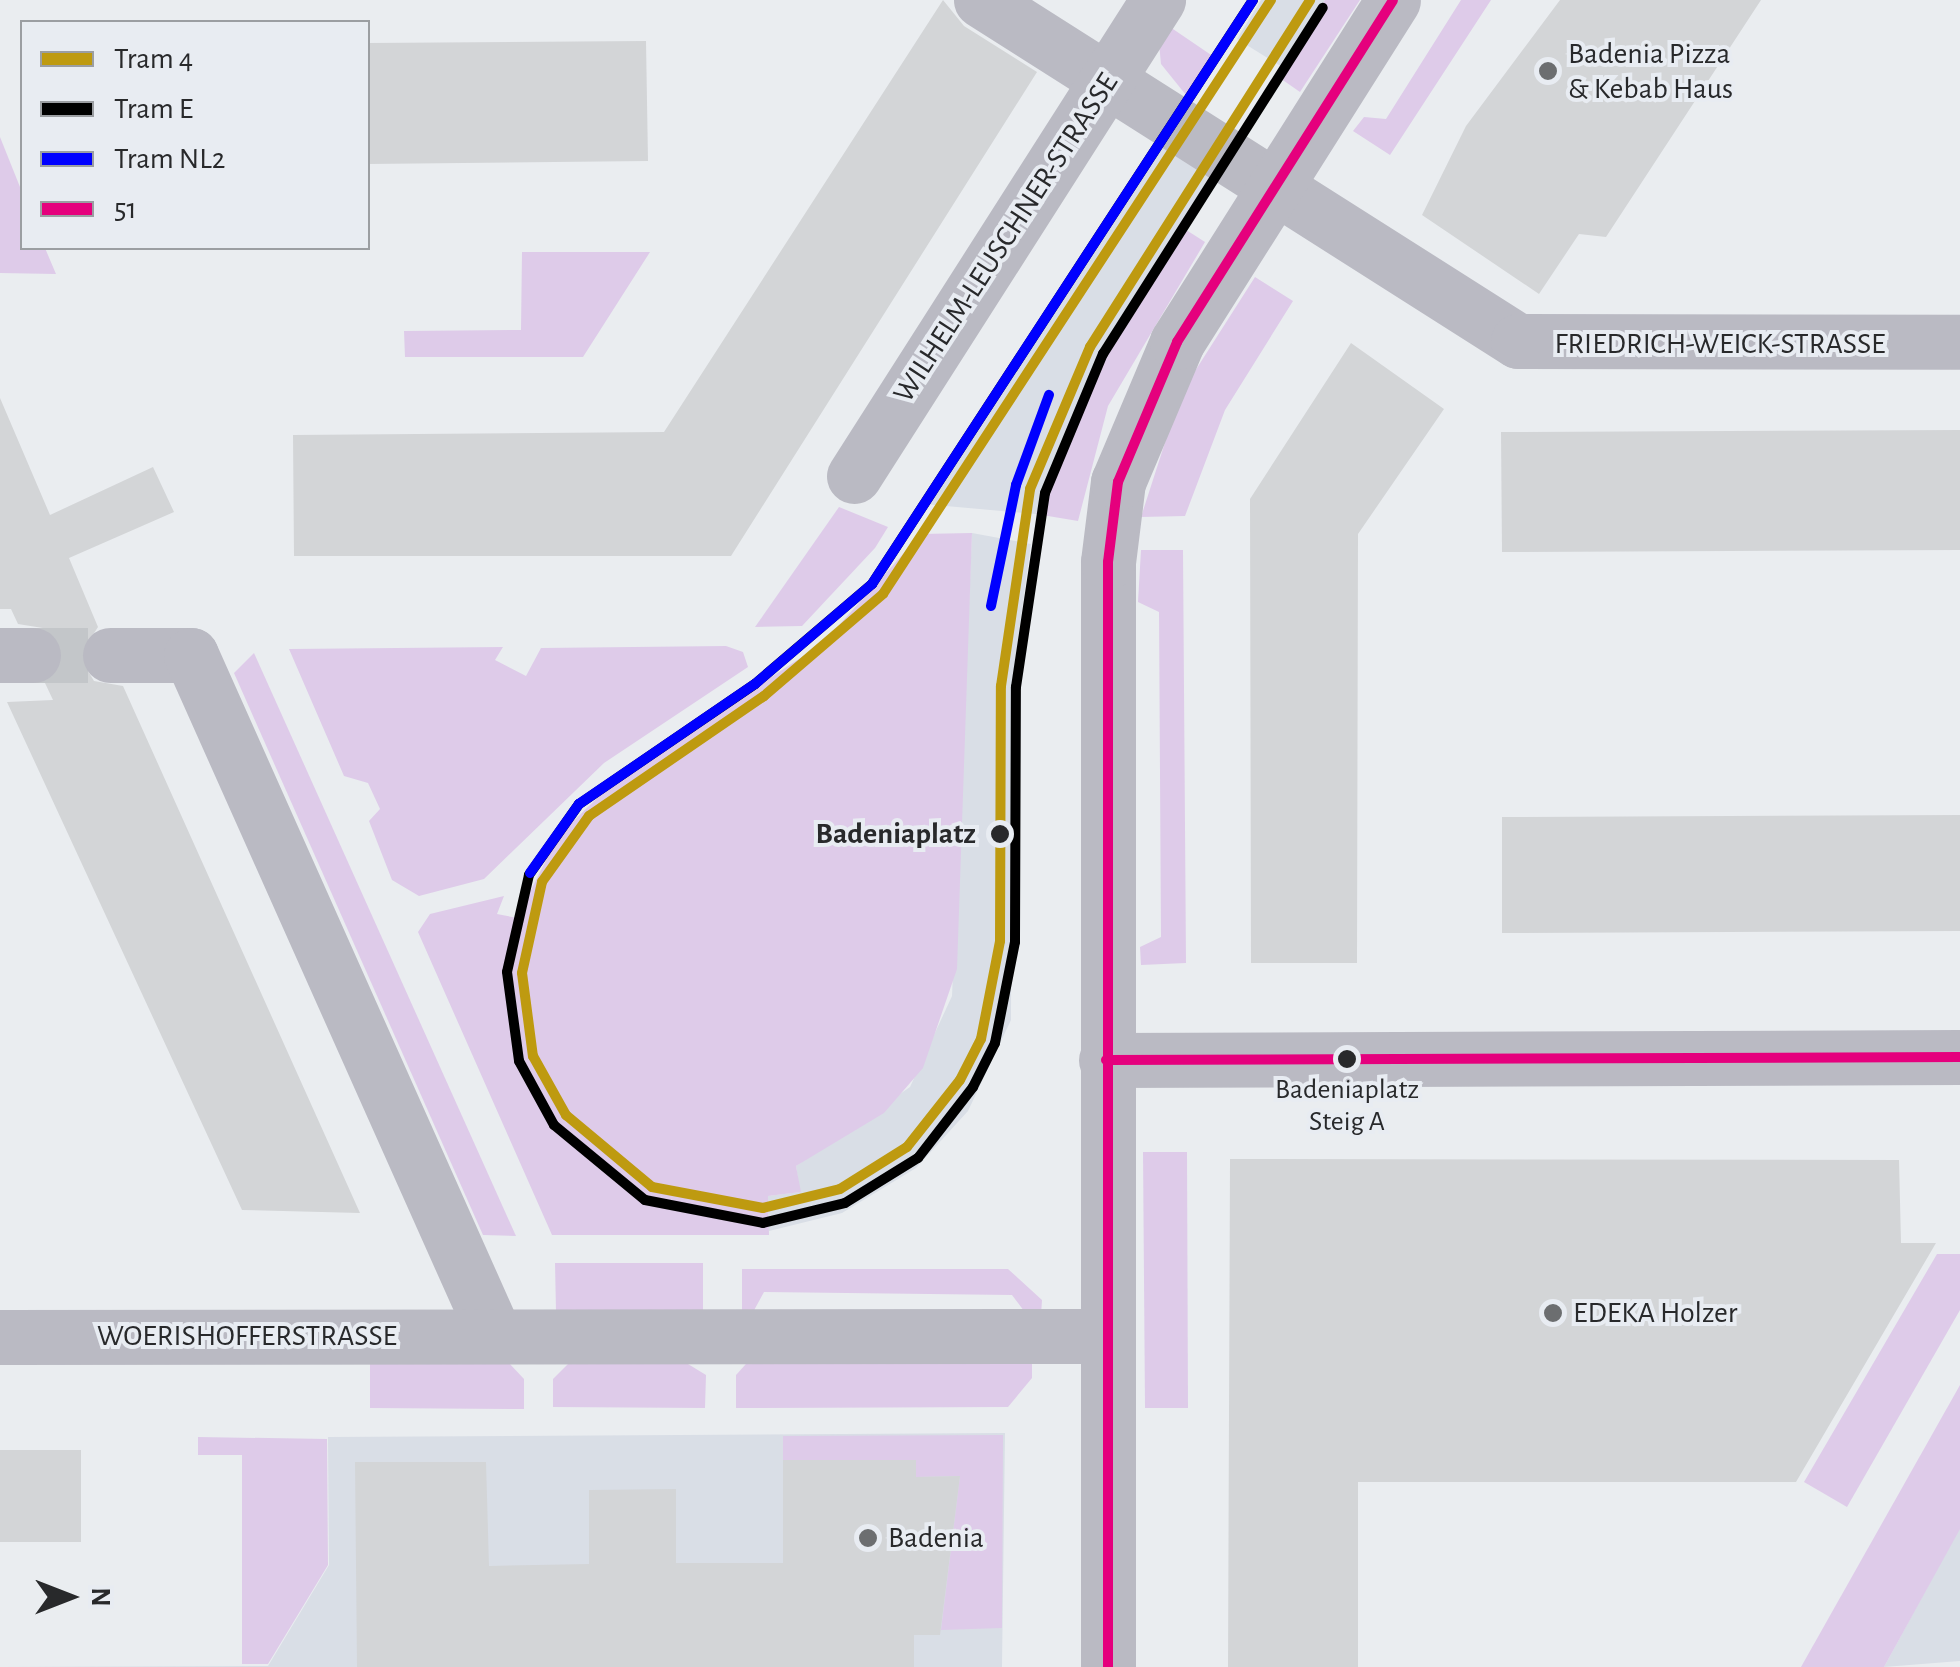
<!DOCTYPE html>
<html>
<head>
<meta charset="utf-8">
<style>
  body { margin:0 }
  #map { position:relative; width:1960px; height:1667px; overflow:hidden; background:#eaedf0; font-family:"Alegreya Sans",sans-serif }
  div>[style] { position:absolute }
  .built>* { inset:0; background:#d9dee6 }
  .green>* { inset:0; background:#decbe9 }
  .building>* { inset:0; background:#d3d5d7 }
  .minor-tunnel>* { height:55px; margin-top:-27.5px; transform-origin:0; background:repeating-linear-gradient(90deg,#c3c6c9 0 55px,transparent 0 83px) }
  .minor>* { height:55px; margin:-27.5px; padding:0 27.5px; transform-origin:27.5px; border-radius:27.5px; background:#babac3 }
  .tertiary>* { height:55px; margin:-27.5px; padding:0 27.5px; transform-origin:27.5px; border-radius:27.5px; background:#babac3 }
  .bus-1>* { height:10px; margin:-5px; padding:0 5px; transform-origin:5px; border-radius:5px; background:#e5007d }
  .tram-1>* { height:10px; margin:-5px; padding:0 5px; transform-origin:5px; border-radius:5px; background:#be9a10 }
  .tram-2>* { height:10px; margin:-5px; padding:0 5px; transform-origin:5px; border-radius:5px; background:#000 }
  .tram-3>* { height:10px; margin:-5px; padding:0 5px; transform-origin:5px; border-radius:5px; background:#00f }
  .dots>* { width:28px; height:28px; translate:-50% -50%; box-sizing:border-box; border:5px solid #e8ecf2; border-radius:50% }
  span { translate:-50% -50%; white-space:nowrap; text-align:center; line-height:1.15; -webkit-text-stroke:8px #e8ecf2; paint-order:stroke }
  .bus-label { font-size:28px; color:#28292b }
  .poi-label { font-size:30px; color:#28292b }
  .left { translate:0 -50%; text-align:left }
  .street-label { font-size:30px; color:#28292b }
  .stop-label { font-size:30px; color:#28292b; font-weight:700 }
  .right { translate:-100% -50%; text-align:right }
  .legend { position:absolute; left:20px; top:20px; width:350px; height:230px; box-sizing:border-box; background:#e8ecf2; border:2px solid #9b9ea2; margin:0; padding:12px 18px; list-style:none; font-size:30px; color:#28292b }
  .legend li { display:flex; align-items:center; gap:20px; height:50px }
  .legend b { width:50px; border:2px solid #9b9ea2 }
  .north { position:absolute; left:20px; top:1547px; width:100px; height:100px; -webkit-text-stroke:8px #e8ecf2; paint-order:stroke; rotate:90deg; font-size:28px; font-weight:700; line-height:40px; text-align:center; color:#28292b }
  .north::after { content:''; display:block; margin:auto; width:35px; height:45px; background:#28292b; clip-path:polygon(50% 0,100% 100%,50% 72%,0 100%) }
</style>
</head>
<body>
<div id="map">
  <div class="built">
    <div style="clip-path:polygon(1261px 0,1325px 0,1282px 67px,1237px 39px)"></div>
    <div style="clip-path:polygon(1163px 144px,1213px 175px,1091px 372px,1036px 514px,923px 504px)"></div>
    <div style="clip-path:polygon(972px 533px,1031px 544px,1012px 683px,1011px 1020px,968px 1111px,916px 1168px,842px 1213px,769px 1231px,768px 1196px,800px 1192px,796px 1166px,910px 1087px,952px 996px)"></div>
    <div style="clip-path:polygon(1005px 1433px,1002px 1667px,0 1667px,268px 1666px,329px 1565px,328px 1437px)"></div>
    <div style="clip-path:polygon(1960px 1527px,1960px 1661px,1884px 1667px)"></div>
  </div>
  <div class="green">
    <div style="clip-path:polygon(1325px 0,1360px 0,1300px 92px,1277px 76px)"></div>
    <div style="clip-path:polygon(1461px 0,1491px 0,1390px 155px,1353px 131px,1364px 117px,1386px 119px)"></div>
    <div style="clip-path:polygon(1170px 27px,1217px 59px,1190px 100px,1161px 64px,1159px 43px)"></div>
    <div style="clip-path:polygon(0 137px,22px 192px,22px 248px,45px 248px,56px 274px,0 273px)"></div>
    <div style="clip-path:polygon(1180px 226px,1205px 242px,1108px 406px,1078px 521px,1036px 514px,1091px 372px)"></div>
    <div style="clip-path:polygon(522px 252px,650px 252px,583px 357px,405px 357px,404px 331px,521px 330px)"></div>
    <div style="clip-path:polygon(1255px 277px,1293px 301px,1225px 410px,1185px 516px,1141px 517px,1181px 393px)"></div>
    <div style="clip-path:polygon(839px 507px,888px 527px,875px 548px,802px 626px,755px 627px)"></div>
    <div style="clip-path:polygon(972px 533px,957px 969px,923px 1068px,884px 1113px,796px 1166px,801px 1192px,768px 1196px,769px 1235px,552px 1235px,418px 932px,430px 914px,504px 896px,497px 914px,517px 918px,558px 836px,622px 774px,822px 644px,921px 534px)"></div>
    <div style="clip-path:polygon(1141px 550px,1183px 550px,1186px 963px,1141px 965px,1140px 947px,1161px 937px,1159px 612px,1138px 602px)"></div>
    <div style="clip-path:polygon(726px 646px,743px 652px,748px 667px,604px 763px,484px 879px,419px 896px,392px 880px,369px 821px,380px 809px,368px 783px,344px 776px,289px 649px,503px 647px,495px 660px,526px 676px,541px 648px)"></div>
    <div style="clip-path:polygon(254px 653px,516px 1236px,483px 1235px,234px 673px)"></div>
    <div style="clip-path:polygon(1143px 1152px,1187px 1152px,1188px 1408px,1145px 1408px)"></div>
    <div style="clip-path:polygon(1937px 1254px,1960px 1254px,1960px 1310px,1847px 1507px,1804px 1482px)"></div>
    <div style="clip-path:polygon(555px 1263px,703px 1263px,703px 1310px,556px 1311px)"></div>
    <div style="clip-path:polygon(742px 1269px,1008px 1269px,1042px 1300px,1041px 1315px,1027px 1315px,1012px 1295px,764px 1292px,752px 1314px,742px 1314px)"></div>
    <div style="clip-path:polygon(370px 1362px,508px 1362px,524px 1379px,524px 1409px,370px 1408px)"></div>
    <div style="clip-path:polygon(1032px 1362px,1032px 1378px,1008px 1407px,736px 1408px,736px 1375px,746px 1364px)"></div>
    <div style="clip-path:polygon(568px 1364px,688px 1364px,706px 1375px,705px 1408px,553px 1407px,553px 1379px)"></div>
    <div style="clip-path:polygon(1960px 1385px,1960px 1529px,1884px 1667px,1801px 1667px)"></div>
    <div style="clip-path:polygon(1003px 1435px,1002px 1628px,941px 1630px,960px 1476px,916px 1477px,915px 1460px,783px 1460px,783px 1436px)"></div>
    <div style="clip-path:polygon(198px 1437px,327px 1439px,328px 1565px,268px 1664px,242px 1664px,242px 1455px,198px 1455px)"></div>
  </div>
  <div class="building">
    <div style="clip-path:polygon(943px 0,964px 26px,1037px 72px,731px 556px,294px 556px,293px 435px,664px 432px)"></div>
    <div style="clip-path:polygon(1560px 0,1761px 0,1606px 237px,1579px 234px,1539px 294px,1422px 215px,1466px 126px)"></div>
    <div style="clip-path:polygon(646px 41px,648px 161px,368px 164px,368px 43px)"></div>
    <div style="clip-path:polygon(1351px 343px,1444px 409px,1358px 534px,1357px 963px,1251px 963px,1250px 499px)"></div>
    <div style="clip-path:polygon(0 398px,50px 515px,153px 467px,174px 512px,69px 558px,98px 627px,79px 656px,94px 681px,123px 686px,360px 1213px,242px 1210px,7px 702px,53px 700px,45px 683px,64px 654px,49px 629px,18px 624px,11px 609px,0 609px)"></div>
    <div style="clip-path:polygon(1960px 430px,1960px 550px,1502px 552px,1501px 432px)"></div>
    <div style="clip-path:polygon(1960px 815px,1960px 931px,1502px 933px,1502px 817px)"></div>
    <div style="clip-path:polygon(1230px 1159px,1899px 1160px,1901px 1243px,1936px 1243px,1796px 1482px,1358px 1482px,1358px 1667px,1228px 1667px)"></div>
    <div style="clip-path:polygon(0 1450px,81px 1450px,81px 1542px,0 1542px)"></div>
    <div style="clip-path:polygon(783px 1460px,916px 1460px,916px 1477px,960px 1476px,940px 1635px,914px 1635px,914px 1667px,357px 1667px,355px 1462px,486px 1462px,489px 1566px,589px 1564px,589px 1490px,676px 1489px,676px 1563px,783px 1563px)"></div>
  </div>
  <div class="minor-tunnel">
    <div style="left:33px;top:655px;width:77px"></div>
  </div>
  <div class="minor">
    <div style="left:981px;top:0;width:636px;rotate:32.42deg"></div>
    <div style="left:1518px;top:341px;width:442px;rotate:0.1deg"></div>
    <div style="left:854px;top:476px;width:565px;rotate:-57.44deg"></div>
    <div style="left:0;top:655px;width:33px"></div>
    <div style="left:110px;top:655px;width:81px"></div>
    <div style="left:191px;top:655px;width:744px;rotate:65.95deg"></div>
    <div style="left:1106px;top:1060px;width:854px;rotate:-0.2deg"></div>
    <div style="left:0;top:1337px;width:1107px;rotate:-0.05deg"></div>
  </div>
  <div class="tertiary">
    <div style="left:1108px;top:1667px;width:1105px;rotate:-90deg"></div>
    <div style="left:1108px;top:562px;width:81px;rotate:-82.9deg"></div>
    <div style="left:1118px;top:482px;width:152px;rotate:-67.1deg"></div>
    <div style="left:1177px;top:342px;width:404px;rotate:-57.7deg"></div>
  </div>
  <div class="bus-1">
    <div style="left:1106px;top:1060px;width:854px;rotate:-0.2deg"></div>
    <div style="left:1108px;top:1667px;width:1105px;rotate:-90deg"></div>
    <div style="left:1108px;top:562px;width:81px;rotate:-82.9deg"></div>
    <div style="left:1118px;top:482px;width:152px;rotate:-67.1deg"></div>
    <div style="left:1177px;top:342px;width:404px;rotate:-57.7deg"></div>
  </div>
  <div class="tram-1">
    <div style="left:1271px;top:0;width:709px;rotate:123.15deg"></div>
    <div style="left:883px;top:594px;width:157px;rotate:139.4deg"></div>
    <div style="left:764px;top:696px;width:212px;rotate:145.6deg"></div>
    <div style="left:589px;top:816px;width:81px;rotate:125.5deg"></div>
    <div style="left:542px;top:882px;width:93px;rotate:102.4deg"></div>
    <div style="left:522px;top:973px;width:84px;rotate:82.5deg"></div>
    <div style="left:533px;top:1056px;width:68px;rotate:60.8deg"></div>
    <div style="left:566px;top:1115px;width:112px;rotate:39.9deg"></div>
    <div style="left:652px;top:1187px;width:113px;rotate:10.7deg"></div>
    <div style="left:763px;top:1208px;width:79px;rotate:-13.9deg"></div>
    <div style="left:840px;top:1189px;width:79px;rotate:-32.1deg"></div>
    <div style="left:907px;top:1147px;width:85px;rotate:-51.7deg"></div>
    <div style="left:960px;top:1080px;width:46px;rotate:-62.9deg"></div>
    <div style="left:981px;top:1039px;width:100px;rotate:-79deg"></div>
    <div style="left:1000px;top:941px;width:255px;rotate:-89.8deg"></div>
    <div style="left:1001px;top:686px;width:199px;rotate:-81.6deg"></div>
    <div style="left:1030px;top:489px;width:154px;rotate:-67.1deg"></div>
    <div style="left:1090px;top:347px;width:411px;rotate:-57.6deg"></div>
  </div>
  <div class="tram-2">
    <div style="left:1253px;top:0;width:697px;rotate:123.12deg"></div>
    <div style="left:872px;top:584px;width:154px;rotate:139.5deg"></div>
    <div style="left:755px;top:684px;width:213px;rotate:145.7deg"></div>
    <div style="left:579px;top:804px;width:87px;rotate:125.2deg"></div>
    <div style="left:529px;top:875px;width:99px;rotate:102.8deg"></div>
    <div style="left:507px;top:972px;width:90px;rotate:82.3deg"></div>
    <div style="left:519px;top:1061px;width:73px;rotate:61.3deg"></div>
    <div style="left:554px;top:1125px;width:118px;rotate:39.5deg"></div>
    <div style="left:645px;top:1200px;width:120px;rotate:11deg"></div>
    <div style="left:763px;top:1223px;width:84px;rotate:-13.7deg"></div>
    <div style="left:845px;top:1203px;width:86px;rotate:-31.7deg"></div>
    <div style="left:918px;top:1158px;width:90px;rotate:-52.2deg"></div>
    <div style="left:973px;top:1087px;width:49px;rotate:-63.4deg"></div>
    <div style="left:995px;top:1043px;width:103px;rotate:-78.8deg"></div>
    <div style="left:1015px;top:942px;width:255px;rotate:-89.8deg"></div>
    <div style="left:1016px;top:687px;width:196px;rotate:-81.5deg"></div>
    <div style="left:1045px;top:493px;width:151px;rotate:-67.4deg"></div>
    <div style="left:1103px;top:354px;width:410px;rotate:-57.6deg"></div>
  </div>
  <div class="tram-3">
    <div style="left:991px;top:606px;width:124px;rotate:-78.3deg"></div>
    <div style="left:1016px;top:485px;width:96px;rotate:-69.9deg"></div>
    <div style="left:530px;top:873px;width:85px;rotate:-54.6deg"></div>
    <div style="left:579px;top:804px;width:213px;rotate:-34.3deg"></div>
    <div style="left:755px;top:684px;width:154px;rotate:-40.5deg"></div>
    <div style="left:872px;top:584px;width:697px;rotate:-56.88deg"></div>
  </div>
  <div class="dots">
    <div style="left:1548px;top:71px;background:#6c6e70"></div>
    <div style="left:1000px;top:834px;background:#28292b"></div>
    <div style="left:1347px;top:1059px;background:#28292b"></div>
    <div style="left:1553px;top:1313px;background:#6c6e70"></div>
    <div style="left:868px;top:1538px;background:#6c6e70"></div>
  </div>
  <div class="bus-label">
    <span style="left:1347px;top:1106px">Badeniaplatz<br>Steig A</span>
  </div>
  <div class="poi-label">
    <span class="left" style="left:1568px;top:71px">Badenia Pizza<br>&amp; Kebab Haus</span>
    <span class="left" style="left:1573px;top:1313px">EDEKA Holzer</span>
    <span class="left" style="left:888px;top:1538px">Badenia</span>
  </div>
  <div class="street-label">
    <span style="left:1006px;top:238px;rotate:-57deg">WILHELM-LEUSCHNER-STRASSE</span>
    <span style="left:1720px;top:344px">FRIEDRICH-WEICK-STRASSE</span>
    <span style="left:247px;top:1336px">WOERISHOFFERSTRASSE</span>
  </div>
  <div class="stop-label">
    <span class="right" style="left:976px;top:834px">Badeniaplatz</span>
  </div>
  <ul class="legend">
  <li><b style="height:12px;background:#be9a10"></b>Tram 4</li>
  <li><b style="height:12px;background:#000"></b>Tram E</li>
  <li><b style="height:12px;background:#00f"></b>Tram NL2</li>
  <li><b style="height:12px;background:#e5007d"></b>51</li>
  </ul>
  <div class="north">N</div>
</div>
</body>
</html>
